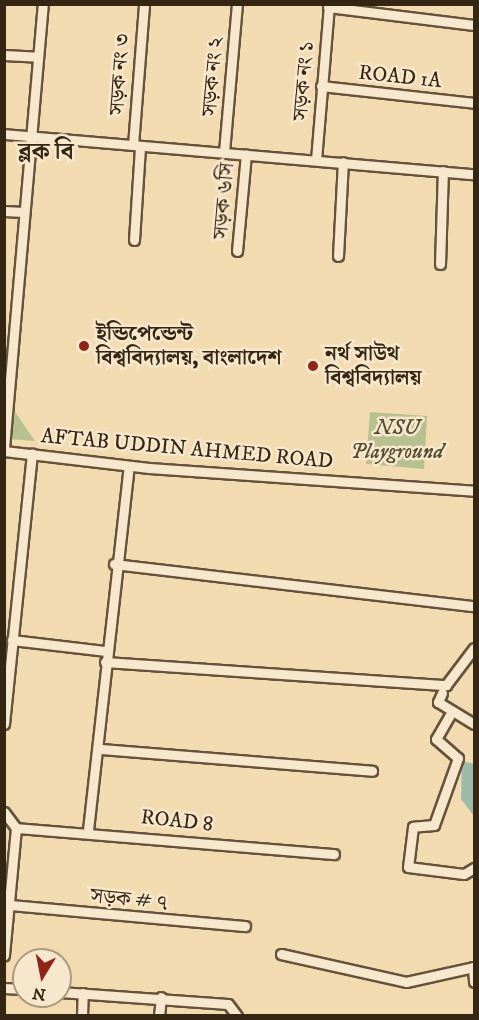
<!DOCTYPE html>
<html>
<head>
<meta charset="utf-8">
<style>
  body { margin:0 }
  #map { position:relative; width:479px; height:1020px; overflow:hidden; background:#f2dab1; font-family:"IM FELL DW Pica","Noto Serif Bengali",serif }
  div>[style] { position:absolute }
  .green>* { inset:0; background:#b6c18f }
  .water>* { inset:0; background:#9cbba9 }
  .roads { filter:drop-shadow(2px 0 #64533a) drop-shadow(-2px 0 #64533a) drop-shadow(0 2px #64533a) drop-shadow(0 -2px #64533a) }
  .street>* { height:9px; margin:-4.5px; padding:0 4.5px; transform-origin:4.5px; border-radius:4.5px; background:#f7e7cc }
  .dots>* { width:16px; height:16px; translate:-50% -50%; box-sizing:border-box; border:3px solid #f7e7cc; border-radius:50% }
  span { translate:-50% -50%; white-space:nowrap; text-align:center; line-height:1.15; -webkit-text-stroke:5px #f7e7cc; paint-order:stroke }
  .street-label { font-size:21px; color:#342612 }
  .poi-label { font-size:21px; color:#342612; font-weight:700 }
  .left { translate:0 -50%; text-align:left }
  .park-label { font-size:21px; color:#544d31; font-style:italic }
  .quarter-label { font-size:24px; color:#342612; font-weight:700 }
  .frame { position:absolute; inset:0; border:6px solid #342612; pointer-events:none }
  .north { position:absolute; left:12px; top:948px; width:60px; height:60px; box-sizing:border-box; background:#f7e7cc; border:2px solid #a99a82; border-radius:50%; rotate:190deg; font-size:16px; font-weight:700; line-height:24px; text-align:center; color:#342612 }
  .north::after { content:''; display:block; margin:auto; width:21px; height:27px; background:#8f2418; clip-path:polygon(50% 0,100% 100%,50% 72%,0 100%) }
</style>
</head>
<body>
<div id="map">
  <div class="green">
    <div style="clip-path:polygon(13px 409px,35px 441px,9px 439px)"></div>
    <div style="clip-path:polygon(370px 412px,427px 416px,424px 469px,366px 464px)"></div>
  </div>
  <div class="water">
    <div style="clip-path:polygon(462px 761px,474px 764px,474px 816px,461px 799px)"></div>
  </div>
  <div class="roads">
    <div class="street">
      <div style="left:328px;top:7px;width:147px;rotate:7deg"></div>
      <div style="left:4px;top:55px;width:34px;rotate:3deg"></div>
      <div style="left:321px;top:86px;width:154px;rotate:6.3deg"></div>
      <div style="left:4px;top:134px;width:472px;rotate:4.9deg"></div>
      <div style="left:133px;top:145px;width:141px;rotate:-85.5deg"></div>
      <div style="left:224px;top:152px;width:149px;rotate:-85deg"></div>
      <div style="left:316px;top:160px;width:157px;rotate:-85.2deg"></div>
      <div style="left:4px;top:211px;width:20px;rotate:3deg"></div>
      <div style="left:134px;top:240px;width:94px;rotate:-86.3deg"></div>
      <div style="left:237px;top:251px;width:97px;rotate:-84.7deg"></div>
      <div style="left:338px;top:256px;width:94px;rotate:-87deg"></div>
      <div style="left:440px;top:264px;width:93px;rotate:-88.2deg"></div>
      <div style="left:4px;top:448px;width:446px;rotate:-85deg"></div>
      <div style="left:4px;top:451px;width:146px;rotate:6.7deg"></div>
      <div style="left:149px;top:468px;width:326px;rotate:4deg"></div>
      <div style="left:114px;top:564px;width:362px;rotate:6.7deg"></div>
      <div style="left:12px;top:640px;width:95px;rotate:6.7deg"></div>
      <div style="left:105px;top:662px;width:342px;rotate:3.9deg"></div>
      <div style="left:446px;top:685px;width:46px;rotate:-52.9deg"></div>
      <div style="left:442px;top:693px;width:10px;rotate:114deg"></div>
      <div style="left:438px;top:702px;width:42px;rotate:31.4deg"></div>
      <div style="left:451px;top:713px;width:30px;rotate:120deg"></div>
      <div style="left:436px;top:739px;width:29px;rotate:41deg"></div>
      <div style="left:458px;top:758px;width:71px;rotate:109.7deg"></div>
      <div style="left:434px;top:825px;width:21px;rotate:175deg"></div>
      <div style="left:413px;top:827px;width:40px;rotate:97.1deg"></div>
      <div style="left:408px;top:867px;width:56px;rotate:7.1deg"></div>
      <div style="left:464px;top:874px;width:12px;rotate:-31deg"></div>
      <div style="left:4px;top:724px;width:272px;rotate:-84.1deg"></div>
      <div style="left:101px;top:749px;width:272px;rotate:4.6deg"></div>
      <div style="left:4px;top:812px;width:20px;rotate:53deg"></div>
      <div style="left:16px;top:828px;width:128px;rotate:95.4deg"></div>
      <div style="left:16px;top:828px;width:319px;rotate:4.7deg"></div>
      <div style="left:88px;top:830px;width:366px;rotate:-83.6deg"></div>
      <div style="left:9px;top:905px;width:237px;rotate:5.1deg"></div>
      <div style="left:281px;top:954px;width:128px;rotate:12.6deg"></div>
      <div style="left:406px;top:982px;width:70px;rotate:-12.4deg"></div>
      <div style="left:473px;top:967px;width:15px;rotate:86deg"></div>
      <div style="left:4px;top:988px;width:20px;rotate:3deg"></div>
      <div style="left:60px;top:992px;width:168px;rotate:4.1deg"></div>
      <div style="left:228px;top:1004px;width:15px;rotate:53deg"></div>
      <div style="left:82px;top:1016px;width:23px;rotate:-88deg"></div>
      <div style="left:159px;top:1016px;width:19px;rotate:-84deg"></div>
    </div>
  </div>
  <div class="dots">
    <div style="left:84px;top:346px;background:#8f2418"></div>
    <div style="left:313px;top:366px;background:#8f2418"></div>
  </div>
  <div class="street-label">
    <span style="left:120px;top:74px;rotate:-86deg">সড়ক নং ৩</span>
    <span style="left:213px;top:77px;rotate:-85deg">সড়ক নং ২</span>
    <span style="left:400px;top:77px;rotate:6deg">ROAD 1A</span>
    <span style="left:304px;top:81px;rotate:-85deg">সড়ক নং ১</span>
    <span style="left:224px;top:201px;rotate:-85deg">সড়ক ৬সি</span>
    <span style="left:187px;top:449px;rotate:5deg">AFTAB UDDIN AHMED ROAD</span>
    <span style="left:177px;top:821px;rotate:6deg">ROAD 8</span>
    <span style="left:129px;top:900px;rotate:6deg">সড়ক # ৭</span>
  </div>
  <div class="poi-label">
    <span class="left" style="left:96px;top:346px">ইন্ডিপেন্ডেন্ট<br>বিশ্ববিদ্যালয়, বাংলাদেশ</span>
    <span class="left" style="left:325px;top:366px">নর্থ সাউথ<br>বিশ্ববিদ্যালয়</span>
  </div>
  <div class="park-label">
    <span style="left:397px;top:440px">NSU<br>Playground</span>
  </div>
  <div class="quarter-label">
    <span style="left:46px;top:153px">ব্লক বি</span>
  </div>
  <div class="frame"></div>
  <div class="north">N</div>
</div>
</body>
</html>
